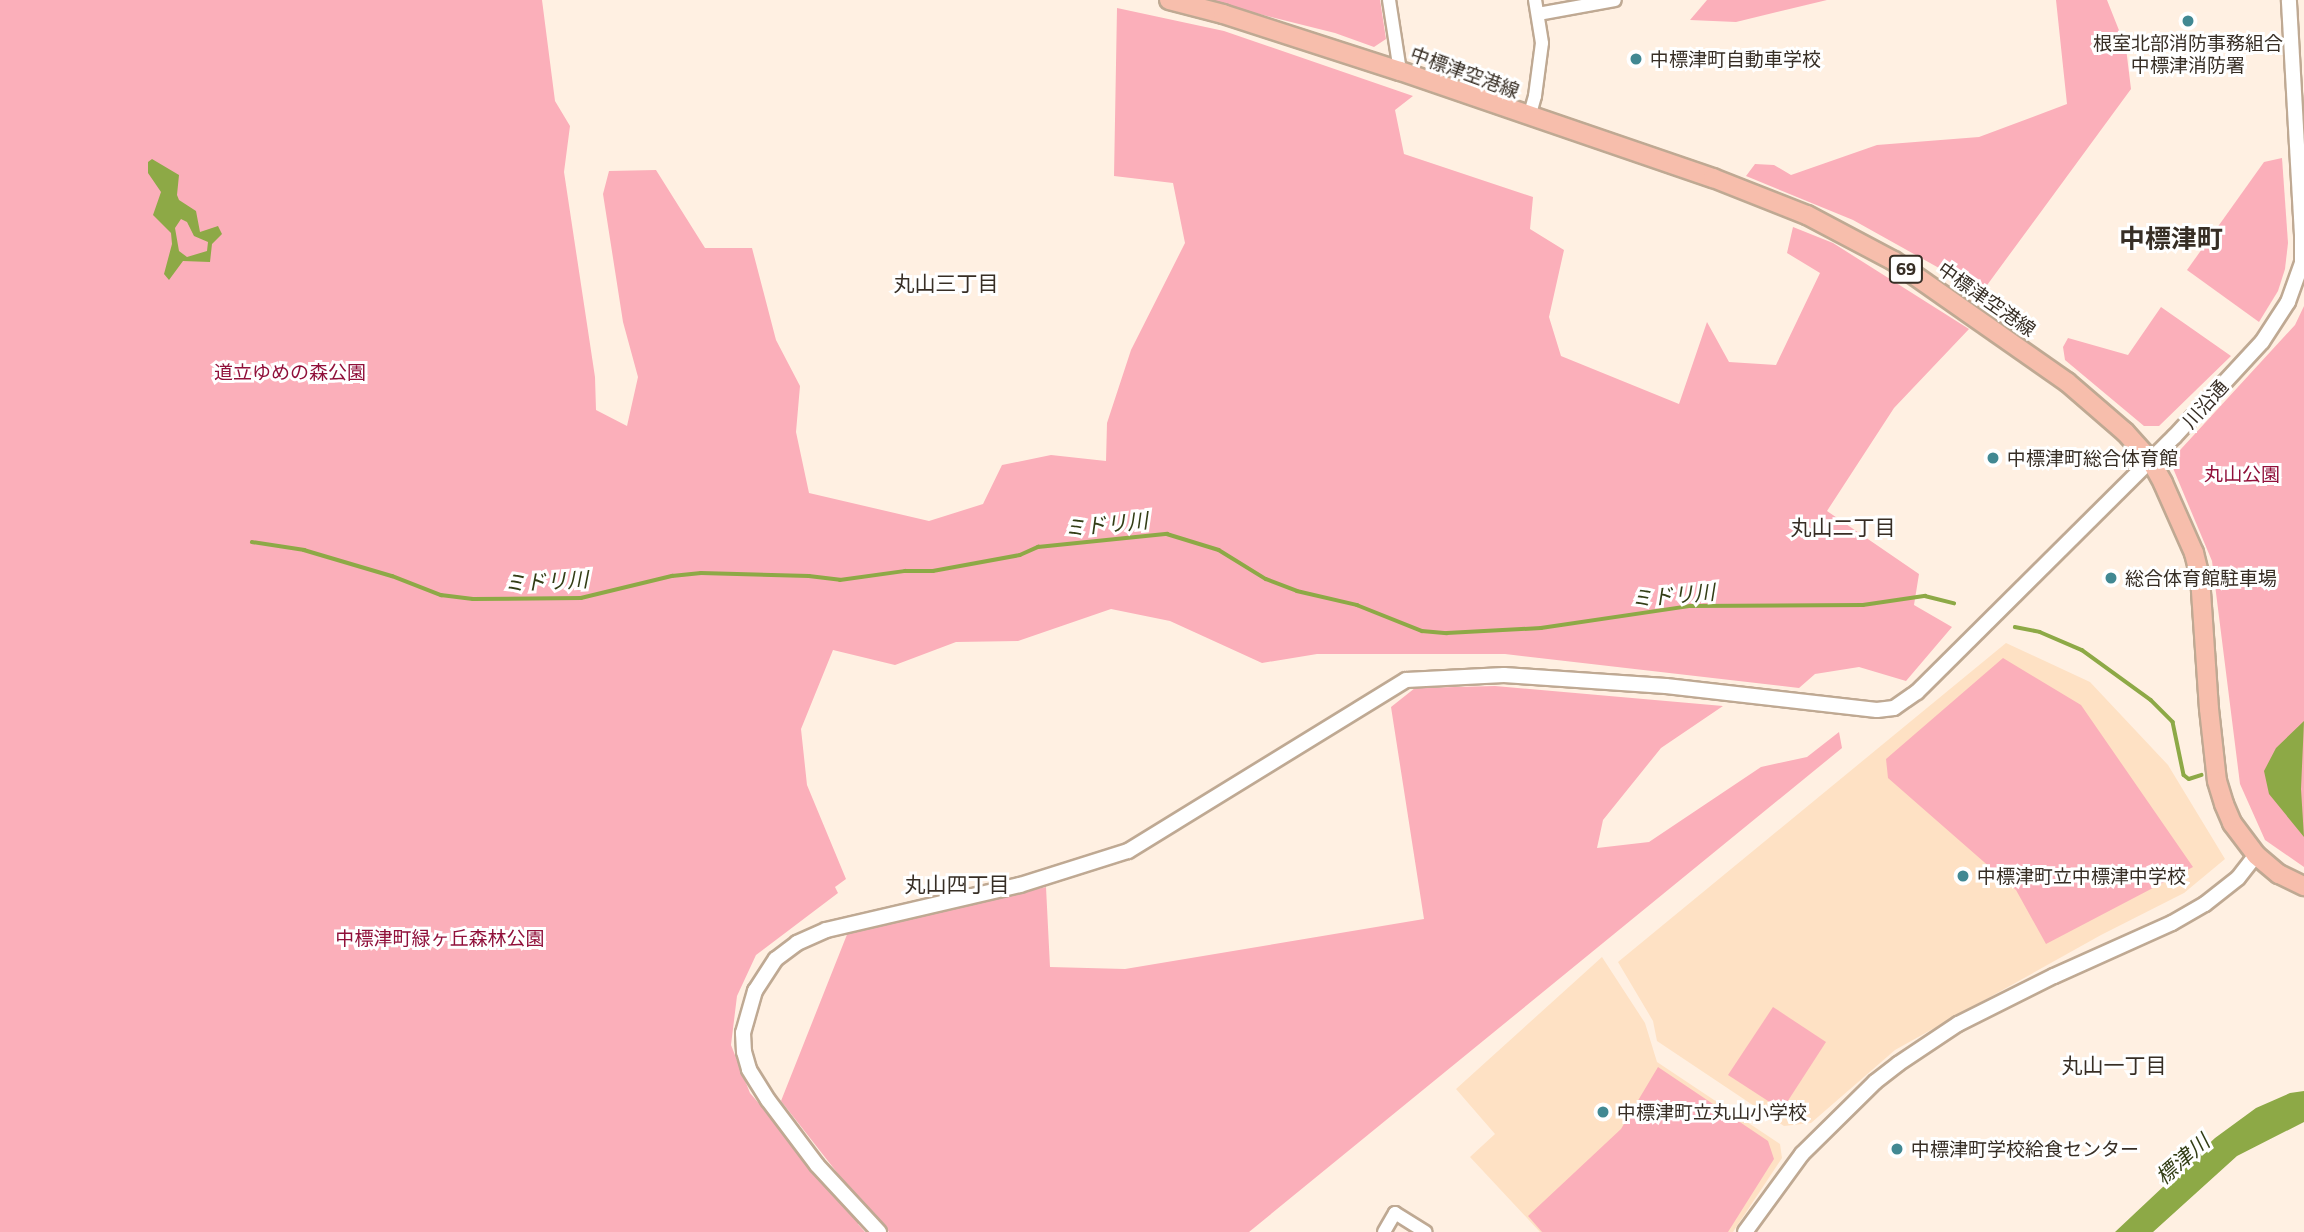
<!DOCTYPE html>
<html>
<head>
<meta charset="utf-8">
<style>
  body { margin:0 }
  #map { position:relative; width:2304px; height:1232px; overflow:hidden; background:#fff0e2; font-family:"Titillium Web","Noto Sans JP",sans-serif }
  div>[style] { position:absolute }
  .built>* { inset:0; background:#fee1c4 }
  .green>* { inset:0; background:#fbafba }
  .water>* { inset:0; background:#8da946 }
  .stream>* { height:3.5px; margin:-1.75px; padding:0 1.75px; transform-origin:1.75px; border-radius:1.75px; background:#8da946 }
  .roads { filter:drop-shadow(2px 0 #bfa993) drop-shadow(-2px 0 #bfa993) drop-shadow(0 2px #bfa993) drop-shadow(0 -2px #bfa993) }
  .minor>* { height:12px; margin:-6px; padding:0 6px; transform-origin:6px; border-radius:6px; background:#fff }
  .tertiary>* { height:14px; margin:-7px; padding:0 7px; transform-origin:7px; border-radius:7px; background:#fff }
  .primary>* { height:18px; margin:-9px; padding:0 9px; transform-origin:9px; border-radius:9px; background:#f7beac }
  .dots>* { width:19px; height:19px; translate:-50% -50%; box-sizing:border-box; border:4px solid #fff; border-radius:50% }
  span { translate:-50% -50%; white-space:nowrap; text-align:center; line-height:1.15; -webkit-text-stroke:6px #fff; paint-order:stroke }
  .shield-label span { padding:2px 5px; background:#fff; border:2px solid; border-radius:5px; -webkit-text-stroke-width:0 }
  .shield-label { font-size:18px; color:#372e25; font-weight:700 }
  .poi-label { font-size:19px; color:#372e25 }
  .left { translate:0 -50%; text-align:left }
  .street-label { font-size:19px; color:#372e25 }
  .park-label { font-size:19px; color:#90103a }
  .neighbourhood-label { font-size:21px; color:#372e25 }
  .water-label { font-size:21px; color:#333e16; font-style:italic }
  .district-label { font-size:26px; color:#372e25; font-weight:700 }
</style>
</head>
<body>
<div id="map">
  <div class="built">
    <div style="clip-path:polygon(2006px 643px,2090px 682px,2168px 765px,2225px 859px,2184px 893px,2101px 935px,1895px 1050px,1811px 1123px,1784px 1126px,1657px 1041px,1653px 1021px,1618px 962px)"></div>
    <div style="clip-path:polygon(1602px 957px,1645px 1023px,1657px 1062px,1780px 1144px,1782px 1158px,1733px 1232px,1540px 1232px,1470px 1157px,1495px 1134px,1456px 1089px)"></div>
  </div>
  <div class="green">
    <div style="clip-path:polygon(0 0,542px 0,555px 101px,570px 126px,564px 172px,595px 377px,596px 410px,627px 426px,638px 377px,623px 322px,603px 194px,609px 171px,656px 170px,705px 248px,752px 248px,776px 340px,800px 386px,796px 432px,809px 493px,929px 521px,983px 504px,1002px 465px,1051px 455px,1106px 461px,1107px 423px,1131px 350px,1185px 243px,1173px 183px,1114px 176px,1117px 8px,1224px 31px,1413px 96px,1395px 110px,1404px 154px,1533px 197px,1530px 229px,1564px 250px,1549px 317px,1561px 356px,1679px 404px,1707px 322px,1729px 362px,1776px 365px,1820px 273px,1787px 253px,1793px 227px,1833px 243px,1969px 329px,1894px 408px,1827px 511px,1919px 574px,1914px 605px,1952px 627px,1906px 681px,1859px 667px,1815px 674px,1799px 688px,1505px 654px,1317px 654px,1262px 663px,1170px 621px,1111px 609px,1018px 641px,956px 642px,895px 665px,833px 650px,801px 729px,807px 785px,846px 879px,835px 887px,838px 893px,756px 955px,737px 996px,731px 1045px,750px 1093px,860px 1222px,858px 1224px,865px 1232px,0 1232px)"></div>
    <div style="clip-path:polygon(1203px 0,1380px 0,1386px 39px,1374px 47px,1335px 33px)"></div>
    <div style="clip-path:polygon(1707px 0,1827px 0,1736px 22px,1690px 20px)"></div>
    <div style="clip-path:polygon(2056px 0,2107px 0,2126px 48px,2131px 89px,1982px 292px,1853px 220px,1746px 176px,1755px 164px,1774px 165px,1791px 175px,1877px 145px,1979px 137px,2067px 104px)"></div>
    <div style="clip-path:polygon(2282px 158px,2288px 243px,2285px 269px,2278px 291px,2259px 322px,2187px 270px,2264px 162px)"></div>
    <div style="clip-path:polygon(2304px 306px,2304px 867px,2265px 840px,2240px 784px,2212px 561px,2170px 461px,2295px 325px)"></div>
    <div style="clip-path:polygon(2161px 307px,2231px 356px,2159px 426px,2144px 426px,2065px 360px,2063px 347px,2068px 338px,2128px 355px)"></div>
    <div style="clip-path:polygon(2003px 658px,2081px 705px,2193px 867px,2046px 944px,2016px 890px,1888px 778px,1886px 759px)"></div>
    <div style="clip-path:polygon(1495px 686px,1723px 706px,1661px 748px,1603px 820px,1597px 848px,1649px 842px,1761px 767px,1807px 757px,1839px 732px,1842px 748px,1249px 1232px,889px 1232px,846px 1184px,781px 1101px,848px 932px,1046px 887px,1050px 967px,1125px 969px,1424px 919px,1391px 707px,1415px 688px)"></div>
    <div style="clip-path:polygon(1773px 1007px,1826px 1042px,1782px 1110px,1728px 1075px)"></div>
    <div style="clip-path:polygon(1658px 1067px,1768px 1141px,1774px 1159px,1728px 1232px,1542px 1232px,1528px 1216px,1621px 1129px)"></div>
  </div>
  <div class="water">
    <div style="clip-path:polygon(evenodd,152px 159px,179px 175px,177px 195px,179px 200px,196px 211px,200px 232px,218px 226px,222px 234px,212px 244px,210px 262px,183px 261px,169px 280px,164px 274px,172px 244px,171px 233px,153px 215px,161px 192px,148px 173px,148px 162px,152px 159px,181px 219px,187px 222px,194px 236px,208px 242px,207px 251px,187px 257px,179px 251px,175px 228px,181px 219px)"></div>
    <div style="clip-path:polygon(2304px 721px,2301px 789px,2304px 837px,2269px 794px,2264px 771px,2276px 748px)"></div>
    <div style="clip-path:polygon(2304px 1091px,2304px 1122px,2237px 1156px,2153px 1232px,2115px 1232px,2215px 1138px,2256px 1108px,2290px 1093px)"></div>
  </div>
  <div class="stream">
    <div style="left:252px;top:542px;width:53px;rotate:8.7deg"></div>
    <div style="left:304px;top:550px;width:92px;rotate:16.5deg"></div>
    <div style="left:392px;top:576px;width:53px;rotate:21.2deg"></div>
    <div style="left:441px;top:595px;width:32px;rotate:7deg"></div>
    <div style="left:473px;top:599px;width:108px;rotate:-0.5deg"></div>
    <div style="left:581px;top:598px;width:94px;rotate:-13.6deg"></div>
    <div style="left:672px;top:576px;width:29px;rotate:-6deg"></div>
    <div style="left:701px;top:573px;width:108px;rotate:1.6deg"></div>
    <div style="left:809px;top:576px;width:31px;rotate:7deg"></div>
    <div style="left:840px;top:580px;width:66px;rotate:-7.9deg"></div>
    <div style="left:905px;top:571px;width:28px"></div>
    <div style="left:933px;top:571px;width:88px;rotate:-10.4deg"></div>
    <div style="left:1020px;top:555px;width:20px;rotate:-24deg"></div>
    <div style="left:1038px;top:547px;width:130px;rotate:-5.8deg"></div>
    <div style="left:1167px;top:534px;width:54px;rotate:17.1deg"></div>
    <div style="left:1219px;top:550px;width:55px;rotate:31.7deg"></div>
    <div style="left:1266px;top:579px;width:33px;rotate:21deg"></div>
    <div style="left:1297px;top:591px;width:62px;rotate:13.1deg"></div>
    <div style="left:1357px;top:605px;width:70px;rotate:21.8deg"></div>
    <div style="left:1422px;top:631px;width:25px;rotate:5deg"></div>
    <div style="left:1447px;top:633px;width:94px;rotate:-3deg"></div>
    <div style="left:1541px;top:628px;width:151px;rotate:-8.4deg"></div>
    <div style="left:1690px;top:606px;width:173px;rotate:-0.3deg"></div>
    <div style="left:1863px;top:605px;width:63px;rotate:-8.3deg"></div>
    <div style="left:1925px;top:596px;width:30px;rotate:14deg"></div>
    <div style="left:2015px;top:627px;width:25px;rotate:11deg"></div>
    <div style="left:2040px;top:632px;width:46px;rotate:23.2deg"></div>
    <div style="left:2082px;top:650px;width:85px;rotate:35.9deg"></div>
    <div style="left:2151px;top:700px;width:31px;rotate:45deg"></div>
    <div style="left:2173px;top:722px;width:54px;rotate:78.3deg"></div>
    <div style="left:2184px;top:775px;width:6px;rotate:39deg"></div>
    <div style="left:2189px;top:779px;width:13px;rotate:-18deg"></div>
  </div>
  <div class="roads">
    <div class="minor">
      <div style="left:1389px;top:0;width:72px;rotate:81.2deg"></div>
      <div style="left:1538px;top:14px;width:78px;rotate:-10.3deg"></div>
      <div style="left:1529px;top:117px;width:22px;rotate:-74deg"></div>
      <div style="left:1535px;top:96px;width:53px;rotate:-82.5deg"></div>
      <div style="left:1542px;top:43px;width:44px;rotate:-99.2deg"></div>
      <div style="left:1384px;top:1232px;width:22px;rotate:-60deg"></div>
      <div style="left:1395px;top:1213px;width:36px;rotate:32deg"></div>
    </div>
    <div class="tertiary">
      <div style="left:879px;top:1232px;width:91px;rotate:-132.8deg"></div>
      <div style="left:817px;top:1165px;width:81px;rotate:-127deg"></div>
      <div style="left:768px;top:1100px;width:36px;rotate:-122deg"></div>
      <div style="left:749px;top:1069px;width:18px;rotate:-106deg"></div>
      <div style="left:744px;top:1052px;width:19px;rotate:-93deg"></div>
      <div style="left:743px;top:1033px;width:44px;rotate:-74.1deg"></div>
      <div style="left:755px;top:991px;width:38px;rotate:-57deg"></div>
      <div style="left:776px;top:959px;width:26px;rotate:-37deg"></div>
      <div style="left:797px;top:943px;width:32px;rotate:-24deg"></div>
      <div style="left:826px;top:930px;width:199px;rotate:-13.1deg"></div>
      <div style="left:1020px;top:885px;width:113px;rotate:-17.5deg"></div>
      <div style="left:1128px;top:851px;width:326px;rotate:-31.6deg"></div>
      <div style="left:1406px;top:680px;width:98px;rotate:-2.9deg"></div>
      <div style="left:1504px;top:675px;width:162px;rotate:3.9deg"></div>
      <div style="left:1666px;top:686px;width:212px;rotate:6.5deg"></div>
      <div style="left:1877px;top:710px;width:17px;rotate:-7deg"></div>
      <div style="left:1894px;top:708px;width:28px;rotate:-35deg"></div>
      <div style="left:1917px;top:692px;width:362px;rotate:-44.8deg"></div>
      <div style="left:2174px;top:437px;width:129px;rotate:-47.2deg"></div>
      <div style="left:2262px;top:342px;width:48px;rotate:-57deg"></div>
      <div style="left:2288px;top:302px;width:41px;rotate:-70.3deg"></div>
      <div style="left:2302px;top:263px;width:28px;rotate:-90deg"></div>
      <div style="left:2302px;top:235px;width:235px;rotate:-93.2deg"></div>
      <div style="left:1745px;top:1232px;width:97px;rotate:-53.8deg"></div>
      <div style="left:1802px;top:1154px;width:103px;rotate:-44.6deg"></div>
      <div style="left:1875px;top:1082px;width:29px;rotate:-38deg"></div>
      <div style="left:1898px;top:1064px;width:72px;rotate:-33.7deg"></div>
      <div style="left:1958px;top:1024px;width:107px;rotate:-26.6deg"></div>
      <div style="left:2054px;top:976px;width:129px;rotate:-24.2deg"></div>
      <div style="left:2172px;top:923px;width:38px;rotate:-30deg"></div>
      <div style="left:2205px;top:904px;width:42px;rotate:-38.2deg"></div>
      <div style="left:2238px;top:878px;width:29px;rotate:-52deg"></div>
    </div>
    <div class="primary">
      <div style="left:1169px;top:0;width:56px;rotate:14.5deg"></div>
      <div style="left:1223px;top:14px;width:186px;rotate:17.9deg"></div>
      <div style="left:1400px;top:71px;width:331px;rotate:18.9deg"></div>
      <div style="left:1713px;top:178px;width:101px;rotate:21.5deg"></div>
      <div style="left:1807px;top:215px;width:98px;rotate:27.9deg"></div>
      <div style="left:1894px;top:261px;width:211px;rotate:35deg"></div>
      <div style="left:2067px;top:382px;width:77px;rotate:40.8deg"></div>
      <div style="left:2125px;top:432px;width:39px;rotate:48deg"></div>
      <div style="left:2151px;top:461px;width:25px;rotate:61deg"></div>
      <div style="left:2163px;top:483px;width:77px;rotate:66.1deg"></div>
      <div style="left:2194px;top:553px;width:25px;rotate:76deg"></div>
      <div style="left:2200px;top:577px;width:132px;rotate:86.1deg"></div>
      <div style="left:2209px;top:709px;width:72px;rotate:83.7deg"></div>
      <div style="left:2217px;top:781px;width:24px;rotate:73deg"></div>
      <div style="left:2224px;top:804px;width:21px;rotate:67deg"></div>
      <div style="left:2232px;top:823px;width:40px;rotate:53deg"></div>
      <div style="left:2256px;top:855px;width:30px;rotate:40deg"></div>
      <div style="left:2279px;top:874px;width:28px;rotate:26deg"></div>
    </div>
  </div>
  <div class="dots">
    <div style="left:2188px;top:21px;background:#418892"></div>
    <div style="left:1636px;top:59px;background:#418892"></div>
    <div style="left:1993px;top:458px;background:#418892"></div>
    <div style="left:2111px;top:578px;background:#418892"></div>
    <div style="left:1963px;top:876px;background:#418892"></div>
    <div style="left:1603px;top:1112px;background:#418892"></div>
    <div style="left:1897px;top:1149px;background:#418892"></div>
  </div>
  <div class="shield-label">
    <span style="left:1906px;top:269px">69</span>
  </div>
  <div class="poi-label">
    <span style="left:2188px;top:54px">根室北部消防事務組合<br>中標津消防署</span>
    <span class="left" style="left:1650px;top:59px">中標津町自動車学校</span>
    <span class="left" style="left:2007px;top:458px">中標津町総合体育館</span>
    <span class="left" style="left:2125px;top:578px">総合体育館駐車場</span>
    <span class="left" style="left:1977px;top:876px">中標津町立中標津中学校</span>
    <span class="left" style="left:1617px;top:1112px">中標津町立丸山小学校</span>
    <span class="left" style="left:1911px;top:1149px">中標津町学校給食センター</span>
  </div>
  <div class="street-label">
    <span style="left:1465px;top:72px;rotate:20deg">中標津空港線</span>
    <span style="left:1987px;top:299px;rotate:35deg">中標津空港線</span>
    <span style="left:2205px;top:404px;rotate:-48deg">川沿通</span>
  </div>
  <div class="park-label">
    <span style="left:290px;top:372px">道立ゆめの森公園</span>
    <span style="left:2242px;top:474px">丸山公園</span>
    <span style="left:440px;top:938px">中標津町緑ヶ丘森林公園</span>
  </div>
  <div class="neighbourhood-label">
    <span style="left:946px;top:283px">丸山三丁目</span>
    <span style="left:1843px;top:527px">丸山二丁目</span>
    <span style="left:957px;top:884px">丸山四丁目</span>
    <span style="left:2114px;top:1065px">丸山一丁目</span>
  </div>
  <div class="water-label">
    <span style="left:1106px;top:524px;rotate:-6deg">ミドリ川</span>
    <span style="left:546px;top:581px;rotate:-3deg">ミドリ川</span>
    <span style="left:1673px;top:595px;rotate:-5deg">ミドリ川</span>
    <span style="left:2182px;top:1159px;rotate:-41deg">標津川</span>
  </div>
  <div class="district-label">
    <span style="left:2171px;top:239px">中標津町</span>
  </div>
</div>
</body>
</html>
